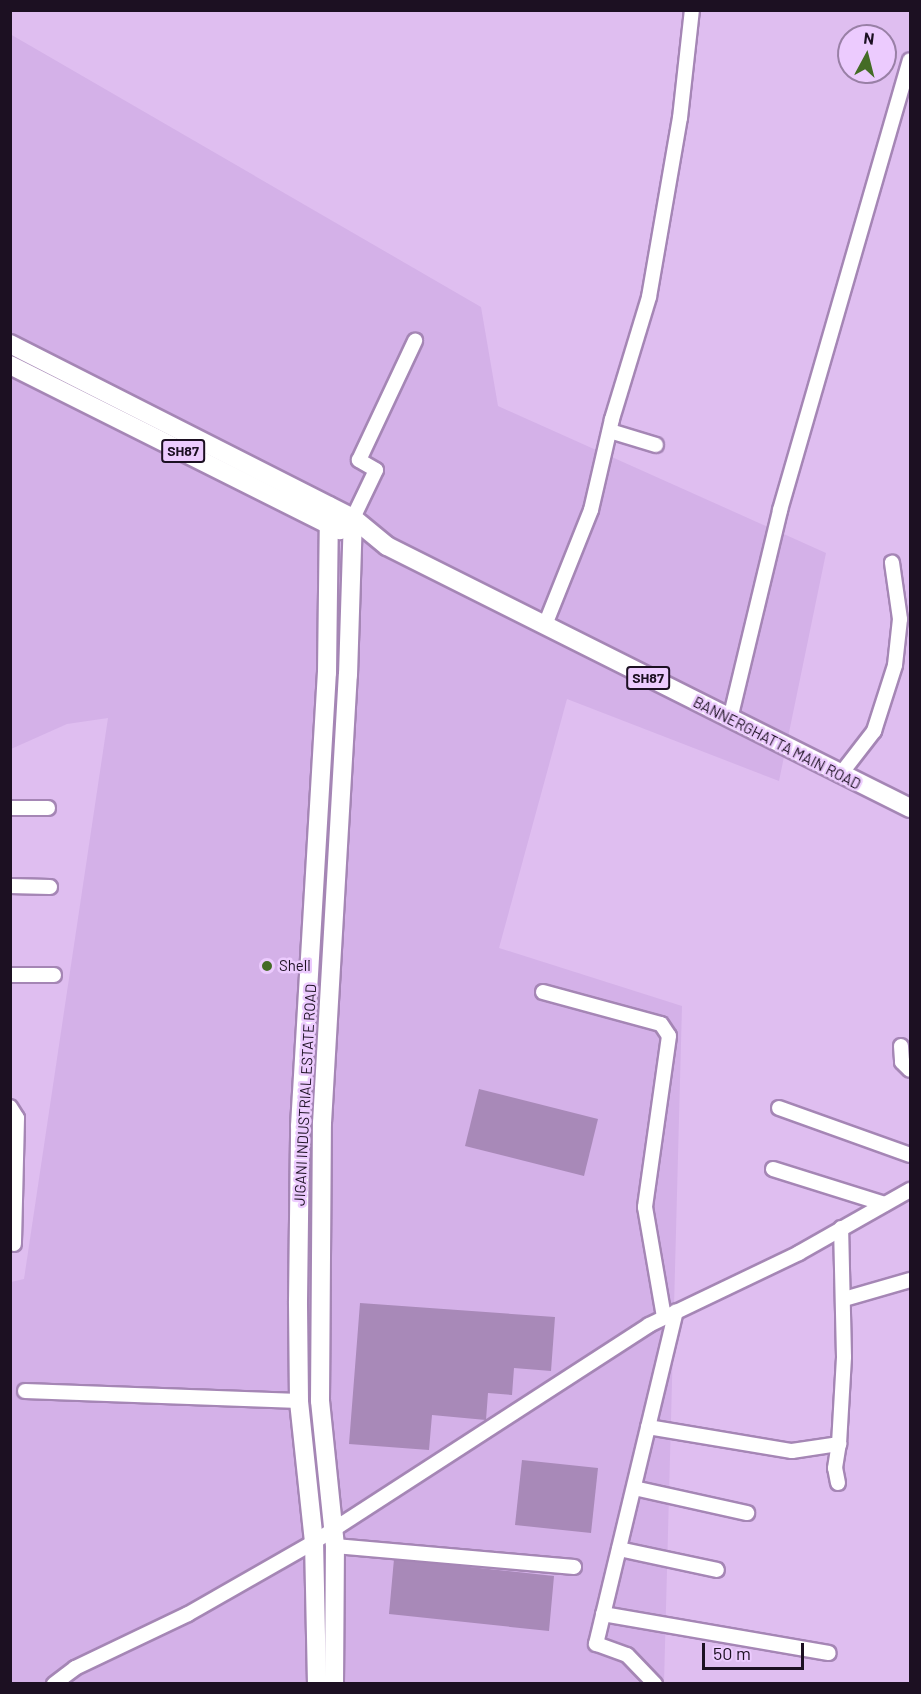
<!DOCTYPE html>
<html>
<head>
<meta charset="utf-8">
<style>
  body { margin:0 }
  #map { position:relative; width:921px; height:1694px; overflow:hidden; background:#dfbef0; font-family:Barlow,sans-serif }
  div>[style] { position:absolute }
  .built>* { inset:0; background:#d4b1e8 }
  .building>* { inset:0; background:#a889b8 }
  .roads { filter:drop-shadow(2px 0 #a586b5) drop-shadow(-2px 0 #a586b5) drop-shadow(0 2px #a586b5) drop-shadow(0 -2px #a586b5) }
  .minor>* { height:14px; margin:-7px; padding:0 7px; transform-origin:7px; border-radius:7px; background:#fff }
  .major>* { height:18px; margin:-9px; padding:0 9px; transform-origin:9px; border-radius:9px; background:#fff }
  .dots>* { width:16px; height:16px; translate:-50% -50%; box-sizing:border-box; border:3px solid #eccbfe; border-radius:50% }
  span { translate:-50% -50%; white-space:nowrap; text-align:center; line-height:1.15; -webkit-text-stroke:5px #eccbfe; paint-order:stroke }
  .shield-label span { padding:2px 4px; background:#eccbfe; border:2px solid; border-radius:4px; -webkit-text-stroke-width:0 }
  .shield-label { font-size:14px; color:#1c1022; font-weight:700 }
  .street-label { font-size:15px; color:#1c1022 }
  .poi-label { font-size:15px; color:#1c1022 }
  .left { translate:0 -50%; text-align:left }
  .frame { position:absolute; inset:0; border:12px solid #1c1022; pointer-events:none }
  .north { position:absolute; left:837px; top:24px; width:60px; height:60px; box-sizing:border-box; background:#eccbfe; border:2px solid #9980a6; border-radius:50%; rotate:7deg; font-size:16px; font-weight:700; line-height:24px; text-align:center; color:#1c1022 }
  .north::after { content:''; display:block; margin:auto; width:21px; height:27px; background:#446c26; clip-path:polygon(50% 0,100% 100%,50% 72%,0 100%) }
  .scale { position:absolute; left:702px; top:1643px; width:102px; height:27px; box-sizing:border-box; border:3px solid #1c1022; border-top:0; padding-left:8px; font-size:18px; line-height:21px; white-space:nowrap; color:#1c1022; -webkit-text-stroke:4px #eccbfe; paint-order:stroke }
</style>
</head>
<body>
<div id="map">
  <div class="built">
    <div style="clip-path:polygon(10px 34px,481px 307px,498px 406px,826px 553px,779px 781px,567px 699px,499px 948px,682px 1006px,664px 1683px,11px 1683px,11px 1282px,24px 1279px,108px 718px,67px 724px,11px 749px)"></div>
  </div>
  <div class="building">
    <div style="clip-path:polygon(479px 1089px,598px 1119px,584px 1176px,465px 1146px)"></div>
    <div style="clip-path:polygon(360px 1303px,555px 1317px,551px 1371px,514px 1368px,512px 1395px,488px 1393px,486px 1420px,432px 1415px,429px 1450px,349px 1444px)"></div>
    <div style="clip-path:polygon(522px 1460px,598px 1468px,591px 1533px,515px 1525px)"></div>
    <div style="clip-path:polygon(394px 1559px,554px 1576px,549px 1631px,389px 1614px)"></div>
  </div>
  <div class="roads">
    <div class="minor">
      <div style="left:610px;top:431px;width:48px;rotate:16.9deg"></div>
      <div style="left:353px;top:518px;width:53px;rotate:-64.4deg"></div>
      <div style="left:376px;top:470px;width:20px;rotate:-150deg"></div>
      <div style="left:359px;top:460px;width:132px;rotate:-64.8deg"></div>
      <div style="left:545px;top:625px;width:124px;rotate:-68.2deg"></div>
      <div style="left:591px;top:510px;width:93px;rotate:-77deg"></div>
      <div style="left:612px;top:419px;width:127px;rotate:-73.1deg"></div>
      <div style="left:649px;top:297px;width:182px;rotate:-80.2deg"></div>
      <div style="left:680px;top:118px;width:109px;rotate:-83.7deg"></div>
      <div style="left:730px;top:719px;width:215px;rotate:-76.5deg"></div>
      <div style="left:780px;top:510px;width:468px;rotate:-73.9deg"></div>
      <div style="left:840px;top:775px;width:56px;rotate:-52.3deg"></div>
      <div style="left:874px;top:731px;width:69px;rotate:-72.3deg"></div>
      <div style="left:895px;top:665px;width:46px;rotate:-83.8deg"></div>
      <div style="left:900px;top:619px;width:57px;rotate:-98.1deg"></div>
      <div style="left:10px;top:808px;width:38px"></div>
      <div style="left:10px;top:886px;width:40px;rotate:1.4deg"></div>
      <div style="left:10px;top:975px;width:44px"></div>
      <div style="left:543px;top:992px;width:122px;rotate:15.2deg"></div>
      <div style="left:661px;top:1024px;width:14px;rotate:56deg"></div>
      <div style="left:669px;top:1036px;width:173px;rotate:98deg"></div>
      <div style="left:645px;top:1207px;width:112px;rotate:80.2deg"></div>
      <div style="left:901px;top:1046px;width:16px;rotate:86deg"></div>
      <div style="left:902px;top:1062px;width:11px;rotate:45deg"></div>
      <div style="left:10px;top:1107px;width:13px;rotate:58deg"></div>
      <div style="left:17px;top:1118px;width:126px;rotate:91.4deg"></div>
      <div style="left:779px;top:1108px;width:139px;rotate:19.7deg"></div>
      <div style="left:773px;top:1169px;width:117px;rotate:17.4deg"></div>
      <div style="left:844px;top:1299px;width:69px;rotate:-16.1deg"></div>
      <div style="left:25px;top:1391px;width:274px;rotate:2.1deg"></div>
      <div style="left:648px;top:1427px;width:146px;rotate:9.5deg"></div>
      <div style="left:792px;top:1451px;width:48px;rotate:-8.5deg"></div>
      <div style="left:839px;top:1444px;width:87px;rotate:-86.7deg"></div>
      <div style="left:844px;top:1357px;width:129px;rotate:-91.3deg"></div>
      <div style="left:838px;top:1483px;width:15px;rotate:-101deg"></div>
      <div style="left:835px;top:1468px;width:24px;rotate:-81deg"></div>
      <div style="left:634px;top:1488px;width:116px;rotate:12.5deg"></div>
      <div style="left:335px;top:1546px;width:240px;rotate:5deg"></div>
      <div style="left:619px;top:1549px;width:100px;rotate:12.1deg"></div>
      <div style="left:603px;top:1614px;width:229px;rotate:9.8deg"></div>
      <div style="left:54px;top:1684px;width:26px;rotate:-37deg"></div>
      <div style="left:75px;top:1668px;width:125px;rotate:-25.5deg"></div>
      <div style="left:188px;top:1614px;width:145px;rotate:-29.7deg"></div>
      <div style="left:314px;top:1542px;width:399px;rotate:-32.9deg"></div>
      <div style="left:649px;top:1325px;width:166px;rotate:-25.6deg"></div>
      <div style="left:799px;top:1253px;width:128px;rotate:-29.6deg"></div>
      <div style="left:655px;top:1684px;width:40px;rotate:-134deg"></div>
      <div style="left:627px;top:1655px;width:33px;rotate:-160deg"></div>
      <div style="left:596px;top:1644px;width:342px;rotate:-76.5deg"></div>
    </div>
    <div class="major">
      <div style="left:10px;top:344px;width:385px;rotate:26.9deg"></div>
      <div style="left:353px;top:518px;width:44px;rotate:39.5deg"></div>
      <div style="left:387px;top:546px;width:585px;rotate:26.61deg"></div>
      <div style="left:10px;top:365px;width:369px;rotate:26.6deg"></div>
      <div style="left:317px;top:1684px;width:142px;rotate:-91.2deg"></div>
      <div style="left:314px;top:1542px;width:142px;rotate:-96.1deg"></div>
      <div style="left:299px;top:1401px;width:100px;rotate:-90.6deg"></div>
      <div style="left:298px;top:1301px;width:175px;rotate:-89.3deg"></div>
      <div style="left:300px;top:1126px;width:454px;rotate:-86.6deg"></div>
      <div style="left:327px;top:673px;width:167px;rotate:-89.3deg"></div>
      <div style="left:334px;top:1684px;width:138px;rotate:-89.6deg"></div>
      <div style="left:335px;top:1546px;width:146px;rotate:-95.9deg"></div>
      <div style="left:320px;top:1401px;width:278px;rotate:-89.6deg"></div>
      <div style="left:322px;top:1123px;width:449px;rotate:-86.7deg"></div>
      <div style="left:348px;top:675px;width:157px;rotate:-88.2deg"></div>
    </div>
  </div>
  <div class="dots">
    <div style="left:267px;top:966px;background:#446c26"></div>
  </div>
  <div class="shield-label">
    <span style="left:183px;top:451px">SH87</span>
    <span style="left:648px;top:678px">SH87</span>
  </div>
  <div class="street-label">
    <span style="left:777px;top:743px;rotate:27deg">BANNERGHATTA MAIN ROAD</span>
    <span style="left:305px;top:1095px;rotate:-87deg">JIGANI INDUSTRIAL ESTATE ROAD</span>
  </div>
  <div class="poi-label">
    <span class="left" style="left:279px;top:966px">Shell</span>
  </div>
  <div class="frame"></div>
  <div class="north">N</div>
  <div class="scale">50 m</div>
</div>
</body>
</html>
